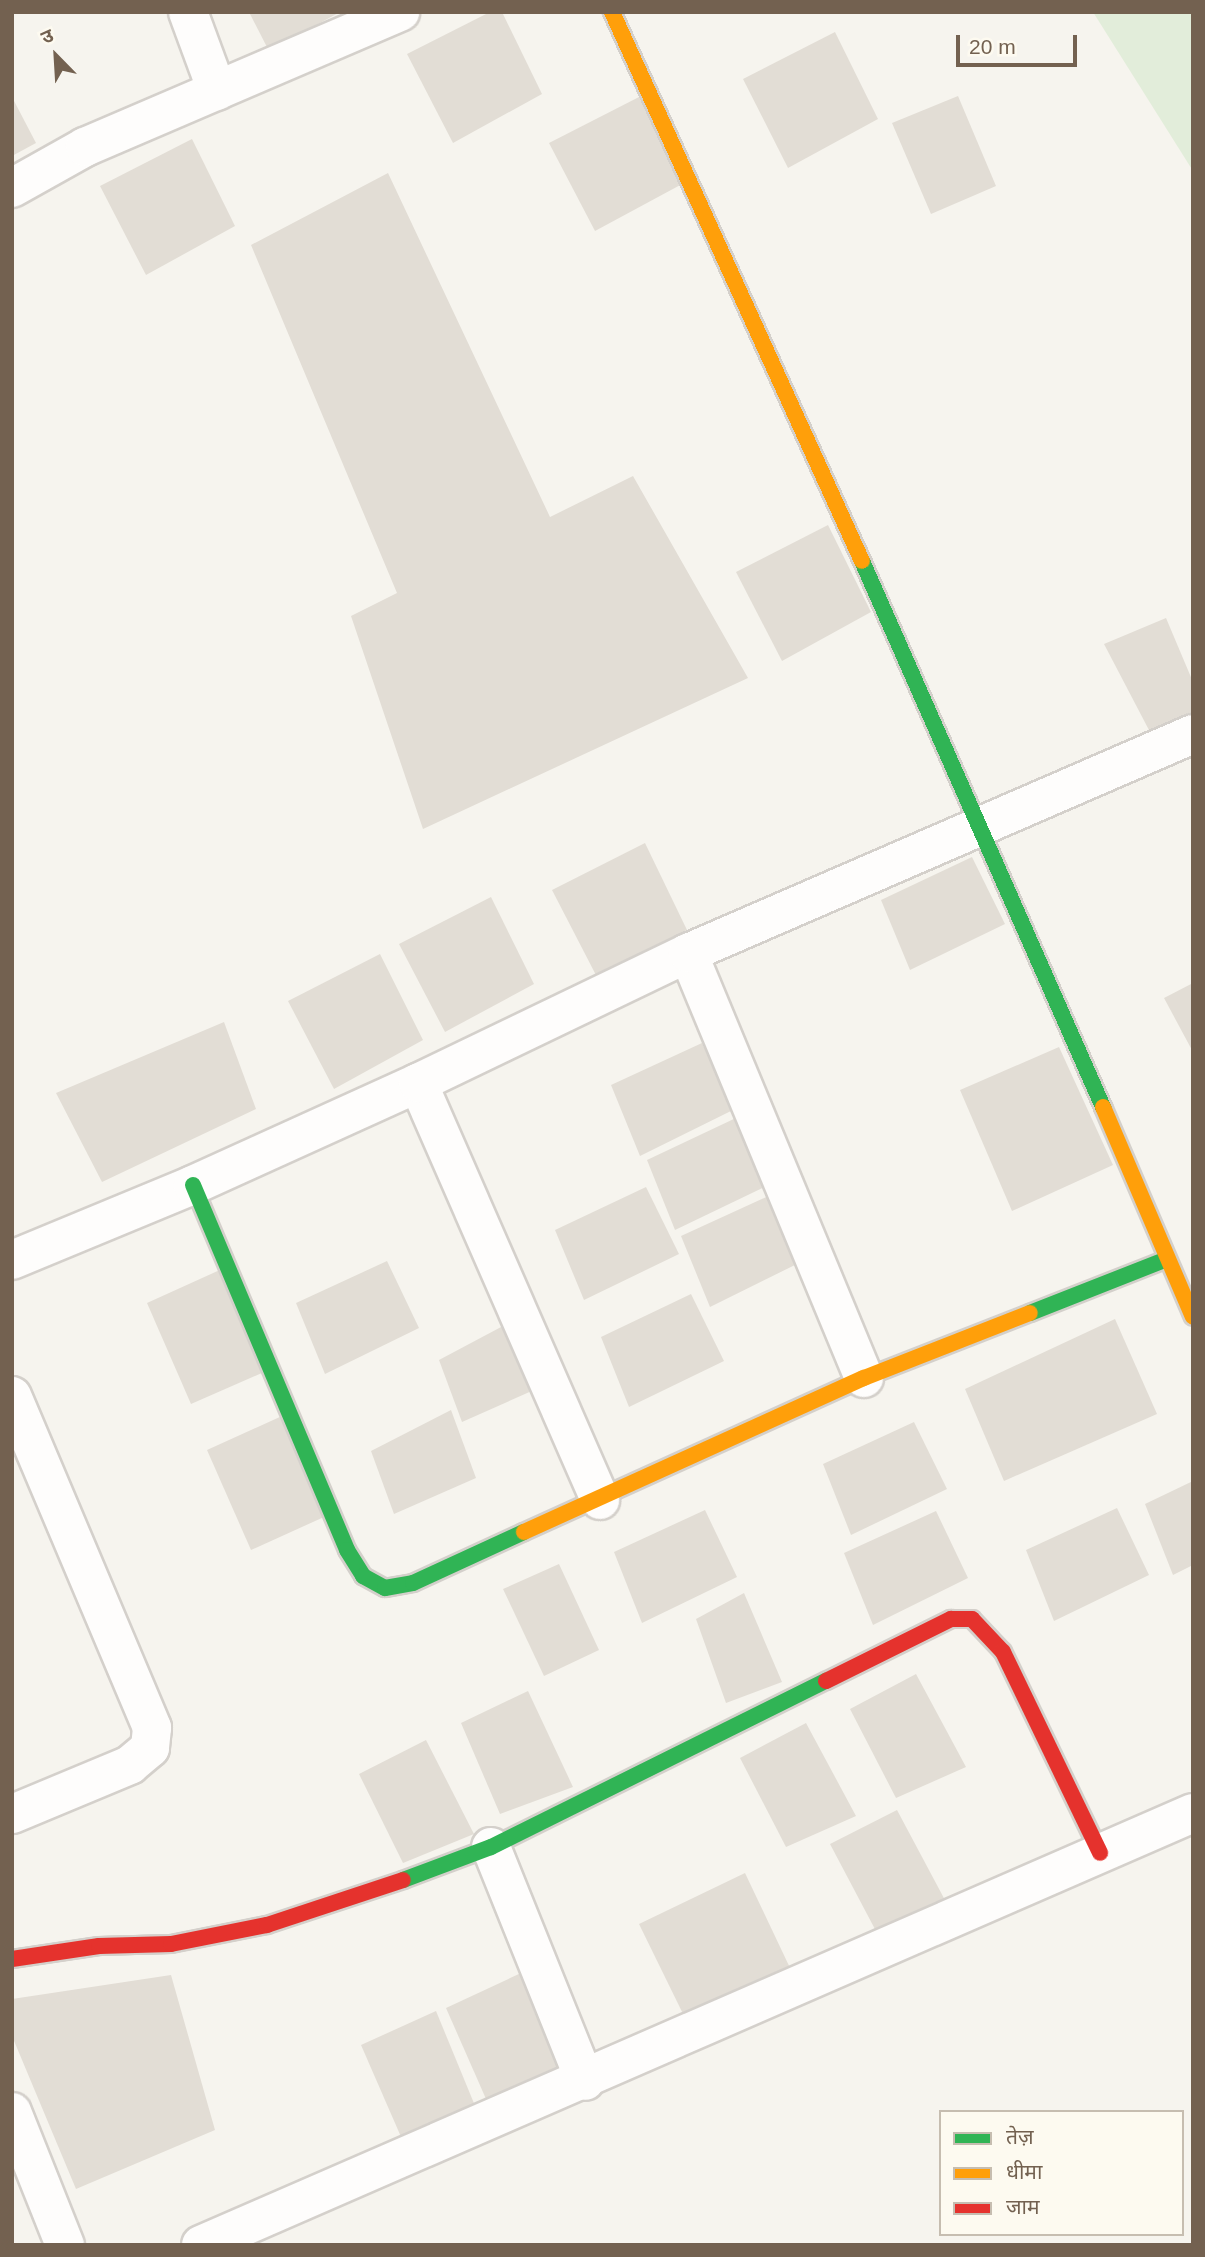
<!DOCTYPE html>
<html>
<head>
<meta charset="utf-8">
<style>
  body { margin:0 }
  #map { position:relative; width:1205px; height:2257px; overflow:hidden; background:#f6f4ee; font-family:Arial,"Noto Sans Devanagari",sans-serif }
  div>[style] { position:absolute }
  .green>* { inset:0; background:#e2edda }
  .building>* { inset:0; background:#e2ddd5 }
  .roads { filter:drop-shadow(2px 0 #d4d0cb) drop-shadow(-2px 0 #d4d0cb) drop-shadow(0 2px #d4d0cb) drop-shadow(0 -2px #d4d0cb) }
  .street>* { height:38px; margin:-19px; padding:0 19px; transform-origin:19px; border-radius:19px; background:#fefdfc }
  .fast>* { height:16px; margin:-8px; padding:0 8px; transform-origin:8px; border-radius:8px; background:#30b455 }
  .slow>* { height:16px; margin:-8px; padding:0 8px; transform-origin:8px; border-radius:8px; background:#ff9f0a }
  .jam>* { height:16px; margin:-8px; padding:0 8px; transform-origin:8px; border-radius:8px; background:#e5322d }
  span { translate:-50% -50%; white-space:nowrap; text-align:center; line-height:1.15; -webkit-text-stroke:6px #fdfaf0; paint-order:stroke }
  .frame { position:absolute; inset:0; border:14px solid #736150; pointer-events:none }
  .legend { position:absolute; left:939px; top:2110px; width:245px; height:126px; box-sizing:border-box; background:#fdfaf0; border:2px solid #c6bdb0; margin:0; padding:9px 12px; list-style:none; font-size:21px; color:#736150 }
  .legend li { display:flex; align-items:center; gap:14px; height:35px }
  .legend b { width:35px; border:2px solid #c6bdb0 }
  .north { position:absolute; left:21px; top:21px; width:70px; height:70px; -webkit-text-stroke:5px #fdfaf0; paint-order:stroke; rotate:336deg; font-size:19px; font-weight:700; line-height:28px; text-align:center; color:#736150 }
  .north::after { content:''; display:block; margin:auto; width:24px; height:32px; background:#736150; clip-path:polygon(50% 0,100% 100%,50% 72%,0 100%) }
  .scale { position:absolute; left:956px; top:35px; width:121px; height:32px; box-sizing:border-box; border:4px solid #736150; border-top:0; padding-left:9px; font-size:21px; line-height:24px; white-space:nowrap; color:#736150; -webkit-text-stroke:5px #fdfaf0; paint-order:stroke }
</style>
</head>
<body>
<div id="map">
  <div class="green">
    <div style="clip-path:polygon(1093px 12px,1193px 12px,1193px 171px)"></div>
  </div>
  <div class="building">
    <div style="clip-path:polygon(249px 12px,340px 12px,269px 51px)"></div>
    <div style="clip-path:polygon(490px 12px,502px 12px,542px 94px,453px 143px,407px 54px)"></div>
    <div style="clip-path:polygon(835px 32px,878px 119px,788px 168px,743px 79px)"></div>
    <div style="clip-path:polygon(641px 96px,684px 183px,595px 231px,549px 143px)"></div>
    <div style="clip-path:polygon(958px 96px,996px 186px,931px 214px,892px 123px)"></div>
    <div style="clip-path:polygon(12px 97px,36px 143px,12px 156px)"></div>
    <div style="clip-path:polygon(192px 139px,235px 226px,146px 275px,100px 186px)"></div>
    <div style="clip-path:polygon(388px 173px,550px 517px,633px 476px,748px 678px,423px 829px,351px 616px,397px 593px,251px 245px)"></div>
    <div style="clip-path:polygon(828px 525px,871px 612px,782px 661px,736px 572px)"></div>
    <div style="clip-path:polygon(1166px 618px,1193px 682px,1193px 713px,1150px 732px,1104px 644px)"></div>
    <div style="clip-path:polygon(645px 843px,687px 930px,598px 979px,552px 890px)"></div>
    <div style="clip-path:polygon(972px 857px,1005px 924px,910px 970px,881px 900px)"></div>
    <div style="clip-path:polygon(491px 897px,534px 984px,445px 1032px,399px 944px)"></div>
    <div style="clip-path:polygon(380px 954px,423px 1040px,334px 1089px,288px 1001px)"></div>
    <div style="clip-path:polygon(1193px 983px,1193px 1052px,1164px 998px)"></div>
    <div style="clip-path:polygon(224px 1022px,256px 1109px,102px 1182px,56px 1093px)"></div>
    <div style="clip-path:polygon(702px 1043px,735px 1109px,640px 1156px,611px 1085px)"></div>
    <div style="clip-path:polygon(1059px 1047px,1113px 1165px,1012px 1211px,960px 1090px)"></div>
    <div style="clip-path:polygon(738px 1117px,771px 1184px,675px 1230px,647px 1160px)"></div>
    <div style="clip-path:polygon(646px 1187px,679px 1254px,584px 1300px,555px 1230px)"></div>
    <div style="clip-path:polygon(773px 1194px,805px 1260px,710px 1307px,681px 1236px)"></div>
    <div style="clip-path:polygon(387px 1261px,419px 1328px,325px 1374px,296px 1303px)"></div>
    <div style="clip-path:polygon(222px 1269px,264px 1372px,191px 1404px,147px 1303px)"></div>
    <div style="clip-path:polygon(691px 1294px,724px 1361px,629px 1407px,601px 1337px)"></div>
    <div style="clip-path:polygon(518px 1318px,543px 1386px,462px 1422px,439px 1360px)"></div>
    <div style="clip-path:polygon(1115px 1319px,1157px 1414px,1004px 1481px,965px 1389px)"></div>
    <div style="clip-path:polygon(451px 1410px,476px 1478px,394px 1514px,371px 1451px)"></div>
    <div style="clip-path:polygon(282px 1416px,324px 1517px,251px 1550px,207px 1450px)"></div>
    <div style="clip-path:polygon(914px 1422px,947px 1489px,851px 1535px,823px 1464px)"></div>
    <div style="clip-path:polygon(1193px 1481px,1193px 1565px,1173px 1575px,1145px 1504px)"></div>
    <div style="clip-path:polygon(1117px 1508px,1149px 1575px,1054px 1621px,1026px 1550px)"></div>
    <div style="clip-path:polygon(705px 1510px,737px 1577px,642px 1623px,614px 1552px)"></div>
    <div style="clip-path:polygon(936px 1511px,968px 1578px,873px 1625px,844px 1553px)"></div>
    <div style="clip-path:polygon(559px 1564px,599px 1650px,544px 1676px,503px 1589px)"></div>
    <div style="clip-path:polygon(744px 1593px,782px 1682px,726px 1703px,696px 1619px)"></div>
    <div style="clip-path:polygon(916px 1674px,966px 1767px,896px 1798px,850px 1709px)"></div>
    <div style="clip-path:polygon(528px 1691px,573px 1787px,500px 1814px,461px 1723px)"></div>
    <div style="clip-path:polygon(806px 1723px,856px 1816px,786px 1847px,740px 1758px)"></div>
    <div style="clip-path:polygon(426px 1740px,474px 1834px,403px 1863px,359px 1774px)"></div>
    <div style="clip-path:polygon(897px 1810px,946px 1902px,877px 1933px,830px 1844px)"></div>
    <div style="clip-path:polygon(745px 1873px,791px 1970px,687px 2022px,639px 1924px)"></div>
    <div style="clip-path:polygon(521px 1973px,563px 2076px,490px 2108px,446px 2008px)"></div>
    <div style="clip-path:polygon(171px 1975px,215px 2130px,76px 2189px,12px 2036px,12px 1999px)"></div>
    <div style="clip-path:polygon(436px 2011px,478px 2113px,405px 2146px,361px 2045px)"></div>
  </div>
  <div class="roads">
    <div class="street">
      <div style="left:188px;top:12px;width:84px;rotate:69.8deg"></div>
      <div style="left:12px;top:188px;width:84px;rotate:-29.3deg"></div>
      <div style="left:85px;top:147px;width:343px;rotate:-23.2deg"></div>
      <div style="left:688px;top:953px;width:460px;rotate:67.5deg"></div>
      <div style="left:418px;top:1083px;width:455px;rotate:66.4deg"></div>
      <div style="left:12px;top:1260px;width:196px;rotate:-22.5deg"></div>
      <div style="left:193px;top:1185px;width:247px;rotate:-24.4deg"></div>
      <div style="left:418px;top:1083px;width:300px;rotate:-25.7deg"></div>
      <div style="left:688px;top:953px;width:550px;rotate:-23.44deg"></div>
      <div style="left:12px;top:1396px;width:360px;rotate:67.1deg"></div>
      <div style="left:152px;top:1728px;width:20px;rotate:96deg"></div>
      <div style="left:150px;top:1748px;width:26px;rotate:140deg"></div>
      <div style="left:130px;top:1765px;width:128px;rotate:157.4deg"></div>
      <div style="left:491px;top:1847px;width:252px;rotate:68.1deg"></div>
      <div style="left:12px;top:2112px;width:143px;rotate:68.3deg"></div>
      <div style="left:201px;top:2245px;width:1082px;rotate:-23.53deg"></div>
    </div>
    <div class="fast">
      <div style="left:862px;top:561px;width:597px;rotate:66.18deg"></div>
      <div style="left:193px;top:1185px;width:396px;rotate:67.1deg"></div>
      <div style="left:347px;top:1550px;width:31px;rotate:58deg"></div>
      <div style="left:363px;top:1576px;width:25px;rotate:29deg"></div>
      <div style="left:385px;top:1588px;width:28px;rotate:-10deg"></div>
      <div style="left:413px;top:1583px;width:122px;rotate:-24.7deg"></div>
      <div style="left:1030px;top:1313px;width:147px;rotate:-21.5deg"></div>
      <div style="left:403px;top:1880px;width:94px;rotate:-20.6deg"></div>
      <div style="left:491px;top:1847px;width:374px;rotate:-26.4deg"></div>
    </div>
    <div class="slow">
      <div style="left:612px;top:12px;width:603px;rotate:65.52deg"></div>
      <div style="left:1103px;top:1107px;width:228px;rotate:66.8deg"></div>
      <div style="left:524px;top:1532px;width:373px;rotate:-24.4deg"></div>
      <div style="left:864px;top:1378px;width:178px;rotate:-21.4deg"></div>
    </div>
    <div class="jam">
      <div style="left:826px;top:1681px;width:140px;rotate:-26.4deg"></div>
      <div style="left:951px;top:1619px;width:21px"></div>
      <div style="left:972px;top:1619px;width:45px;rotate:46.8deg"></div>
      <div style="left:1003px;top:1652px;width:223px;rotate:64.2deg"></div>
      <div style="left:12px;top:1959px;width:88px;rotate:-8.5deg"></div>
      <div style="left:99px;top:1946px;width:72px;rotate:-1.6deg"></div>
      <div style="left:171px;top:1944px;width:98px;rotate:-11.2deg"></div>
      <div style="left:267px;top:1925px;width:143px;rotate:-18.3deg"></div>
    </div>
  </div>
  <div class="frame"></div>
  <ul class="legend">
  <li><b style="height:9px;background:#30b455"></b>तेज़</li>
  <li><b style="height:9px;background:#ff9f0a"></b>धीमा</li>
  <li><b style="height:9px;background:#e5322d"></b>जाम</li>
  </ul>
  <div class="north">उ</div>
  <div class="scale">20 m</div>
</div>
</body>
</html>
